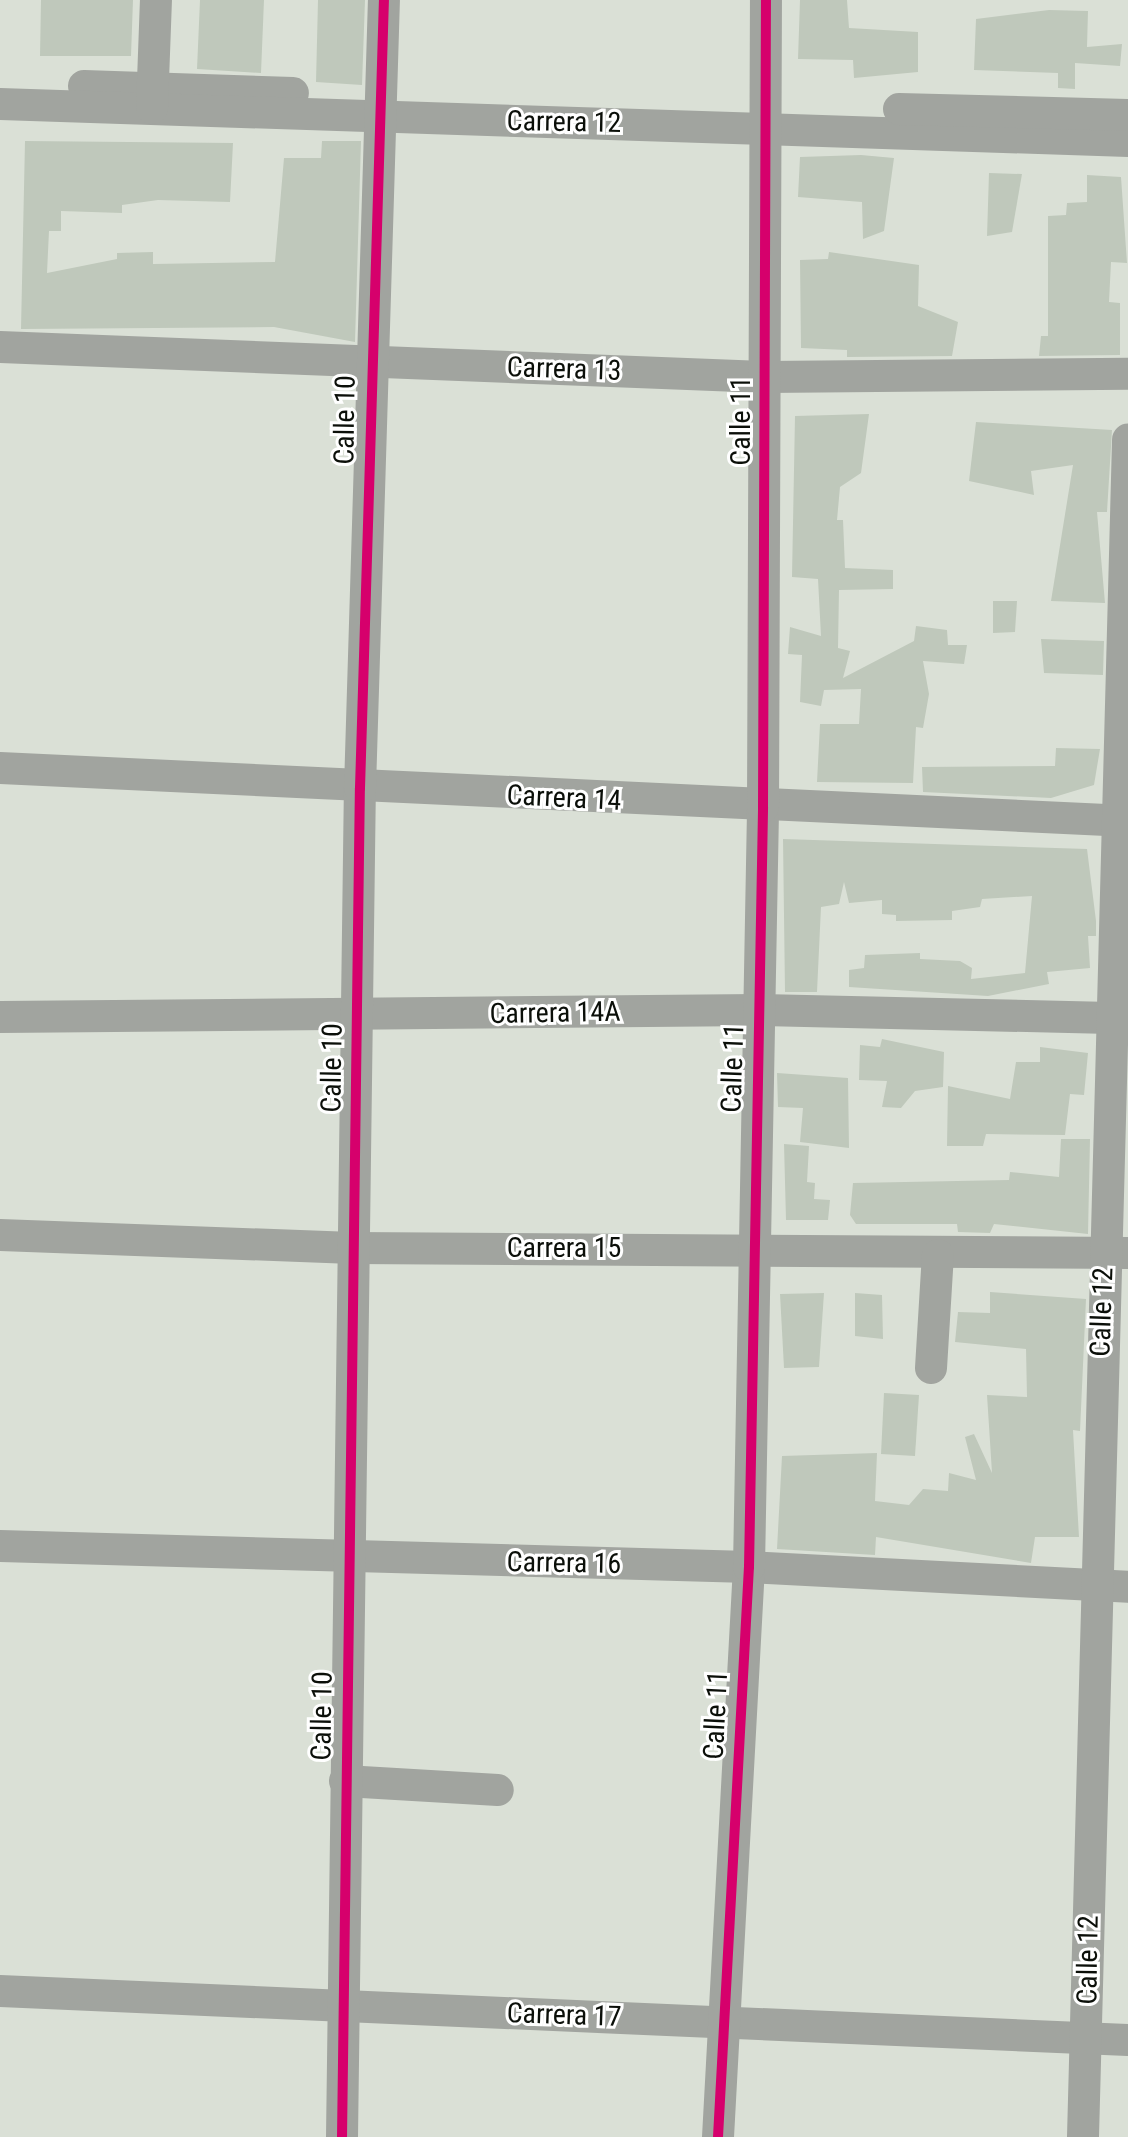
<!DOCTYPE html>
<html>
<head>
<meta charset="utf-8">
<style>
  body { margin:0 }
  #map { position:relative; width:1128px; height:2137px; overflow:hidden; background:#dae0d6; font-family:"Roboto Condensed",sans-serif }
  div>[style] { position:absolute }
  .building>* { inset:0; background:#bfc8bb }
  .minor>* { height:32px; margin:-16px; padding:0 16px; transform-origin:16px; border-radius:16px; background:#a1a49f }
  .cycleway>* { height:10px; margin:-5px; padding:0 5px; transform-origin:5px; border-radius:5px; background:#d6006c }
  span { translate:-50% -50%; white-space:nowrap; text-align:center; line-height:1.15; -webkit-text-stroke:6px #fff; paint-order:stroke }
  .street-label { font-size:28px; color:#0b0f09 }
</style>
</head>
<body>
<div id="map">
  <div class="building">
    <div style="clip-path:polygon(41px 0,133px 0,131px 56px,40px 56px)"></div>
    <div style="clip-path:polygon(200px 0,264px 0,261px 73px,197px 69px)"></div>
    <div style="clip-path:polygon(318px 0,365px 0,362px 85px,316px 82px)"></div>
    <div style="clip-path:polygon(800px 0,847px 0,849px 28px,918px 32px,918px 72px,854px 78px,853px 60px,798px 59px)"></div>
    <div style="clip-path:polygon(1049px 10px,1088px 11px,1087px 47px,1122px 44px,1120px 66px,1075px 63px,1075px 89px,1058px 88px,1058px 73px,974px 70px,976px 19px)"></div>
    <div style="clip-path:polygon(25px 141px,233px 143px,230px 202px,158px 200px,122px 205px,122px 213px,61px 211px,61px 231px,49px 231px,47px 273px,117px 259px,117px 253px,153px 252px,153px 264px,275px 262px,284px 158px,321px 158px,322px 141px,361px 141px,355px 342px,274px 327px,21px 329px)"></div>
    <div style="clip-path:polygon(861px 155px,894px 158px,884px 231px,863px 239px,862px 202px,798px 197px,800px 157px)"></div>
    <div style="clip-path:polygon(989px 173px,1022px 174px,1012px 232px,987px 236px)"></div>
    <div style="clip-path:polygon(1087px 175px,1121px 177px,1127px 263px,1111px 262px,1109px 302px,1120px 303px,1120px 355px,1039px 356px,1041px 336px,1048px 336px,1048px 216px,1066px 215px,1067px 203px,1087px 202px)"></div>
    <div style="clip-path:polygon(829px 252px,919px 265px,918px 306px,958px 322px,952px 356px,847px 357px,847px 350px,801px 348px,800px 260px,828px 259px)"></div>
    <div style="clip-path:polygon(869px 414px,861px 473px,840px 487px,837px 520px,843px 520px,845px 568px,893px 570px,893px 589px,839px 590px,838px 648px,850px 651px,843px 678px,914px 641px,916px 626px,947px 630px,948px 645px,967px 645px,964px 664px,923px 661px,929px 694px,923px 728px,916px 727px,913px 783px,817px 782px,820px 724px,859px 724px,861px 689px,824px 690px,821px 706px,800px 702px,802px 655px,788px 654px,790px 627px,821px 636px,818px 579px,792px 577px,795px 416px)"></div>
    <div style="clip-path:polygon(976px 422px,1112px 430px,1107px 512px,1097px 512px,1105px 603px,1051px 601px,1073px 465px,1031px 471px,1034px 495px,969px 481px)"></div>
    <div style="clip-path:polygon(993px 601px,1017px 601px,1015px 632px,993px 633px)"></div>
    <div style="clip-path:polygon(1041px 639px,1104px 641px,1103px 675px,1044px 673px)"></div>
    <div style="clip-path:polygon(1056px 748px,1100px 749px,1094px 785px,1051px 798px,923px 792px,922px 767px,1055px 766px)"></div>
    <div style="clip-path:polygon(783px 839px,1087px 849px,1096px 921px,1096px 936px,1088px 936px,1090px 968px,1047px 972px,1049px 984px,988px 996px,849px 987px,849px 970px,864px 968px,865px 955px,920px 953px,920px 959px,960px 961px,972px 968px,971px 979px,1025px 973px,1032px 896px,982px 899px,980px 907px,952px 911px,952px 920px,896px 921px,896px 915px,882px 914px,882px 900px,849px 903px,844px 882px,839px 904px,821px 907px,817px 992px,785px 992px)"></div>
    <div style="clip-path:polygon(882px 1039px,944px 1052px,943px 1087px,915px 1091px,901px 1108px,882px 1107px,887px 1081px,859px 1080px,860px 1045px,880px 1047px)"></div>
    <div style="clip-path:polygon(1040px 1047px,1088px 1053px,1084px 1095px,1070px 1094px,1065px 1135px,986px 1134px,983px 1146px,947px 1146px,948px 1086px,1010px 1099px,1016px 1062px,1040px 1062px)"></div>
    <div style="clip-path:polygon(777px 1073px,848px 1078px,849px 1148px,800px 1142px,803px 1108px,778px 1107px)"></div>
    <div style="clip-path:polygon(1061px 1139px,1090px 1139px,1088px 1234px,994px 1224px,990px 1233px,958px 1232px,957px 1224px,856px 1224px,850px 1215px,853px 1183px,1009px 1180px,1010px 1172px,1059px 1177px)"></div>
    <div style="clip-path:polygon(784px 1144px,809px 1146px,807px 1182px,815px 1183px,814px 1199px,830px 1200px,828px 1220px,786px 1220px)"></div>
    <div style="clip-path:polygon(990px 1292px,1086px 1299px,1080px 1431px,1073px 1430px,1079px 1537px,1035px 1537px,1031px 1563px,876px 1537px,875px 1555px,777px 1549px,782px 1456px,877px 1453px,875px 1501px,909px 1505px,923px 1489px,948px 1491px,949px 1473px,976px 1480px,965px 1437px,974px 1434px,992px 1473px,987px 1395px,1027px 1397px,1026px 1349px,955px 1342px,958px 1312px,990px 1313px)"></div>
    <div style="clip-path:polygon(824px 1293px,819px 1367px,784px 1368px,780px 1294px)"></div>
    <div style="clip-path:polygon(855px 1293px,882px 1295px,883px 1339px,855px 1336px)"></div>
    <div style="clip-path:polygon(884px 1393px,919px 1395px,915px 1456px,881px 1454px)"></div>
  </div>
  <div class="minor">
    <div style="left:84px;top:86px;width:209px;rotate:1.9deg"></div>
    <div style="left:0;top:104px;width:1129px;rotate:1.88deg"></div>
    <div style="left:152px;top:108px;width:108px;rotate:-87.9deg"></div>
    <div style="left:899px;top:109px;width:229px;rotate:1.5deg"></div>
    <div style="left:0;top:347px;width:766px;rotate:2.25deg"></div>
    <div style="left:765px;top:377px;width:363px;rotate:-0.5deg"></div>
    <div style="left:0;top:768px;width:1129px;rotate:2.69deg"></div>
    <div style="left:0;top:1017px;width:759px;rotate:-0.53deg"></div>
    <div style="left:759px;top:1010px;width:352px;rotate:1.3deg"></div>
    <div style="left:0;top:1235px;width:353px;rotate:2.1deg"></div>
    <div style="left:353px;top:1248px;width:775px;rotate:0.37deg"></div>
    <div style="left:931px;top:1368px;width:113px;rotate:-86.5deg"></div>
    <div style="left:0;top:1546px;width:749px;rotate:1.61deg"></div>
    <div style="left:749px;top:1567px;width:380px;rotate:3deg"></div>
    <div style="left:345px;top:1781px;width:153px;rotate:3.4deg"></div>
    <div style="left:0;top:1991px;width:1129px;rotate:2.49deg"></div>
    <div style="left:342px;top:2137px;width:1349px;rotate:-89.24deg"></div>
    <div style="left:360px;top:788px;width:788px;rotate:-88.26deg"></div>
    <div style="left:718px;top:2137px;width:571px;rotate:-86.89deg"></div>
    <div style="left:749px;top:1567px;width:760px;rotate:-88.94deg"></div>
    <div style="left:763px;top:807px;width:807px;rotate:-89.79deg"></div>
    <div style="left:1083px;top:2137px;width:1698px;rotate:-88.48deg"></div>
  </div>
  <div class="cycleway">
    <div style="left:342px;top:2137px;width:1349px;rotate:-89.24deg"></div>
    <div style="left:360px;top:788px;width:788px;rotate:-88.26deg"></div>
    <div style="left:718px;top:2137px;width:571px;rotate:-86.89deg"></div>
    <div style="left:749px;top:1567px;width:760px;rotate:-88.94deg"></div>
    <div style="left:763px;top:807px;width:807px;rotate:-89.79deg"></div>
  </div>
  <div class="street-label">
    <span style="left:564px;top:122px;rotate:1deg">Carrera 12</span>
    <span style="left:564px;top:369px;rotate:2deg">Carrera 13</span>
    <span style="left:345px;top:420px;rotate:-89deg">Calle 10</span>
    <span style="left:741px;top:421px;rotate:-90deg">Calle 11</span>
    <span style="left:564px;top:798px;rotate:3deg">Carrera 14</span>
    <span style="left:555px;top:1013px;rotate:-1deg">Carrera 14A</span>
    <span style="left:332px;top:1068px;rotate:-89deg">Calle 10</span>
    <span style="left:733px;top:1068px;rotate:-88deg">Calle 11</span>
    <span style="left:564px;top:1248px">Carrera 15</span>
    <span style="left:1102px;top:1312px;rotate:-88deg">Calle 12</span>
    <span style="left:564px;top:1563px;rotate:1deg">Carrera 16</span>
    <span style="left:716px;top:1715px;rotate:-87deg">Calle 11</span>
    <span style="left:322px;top:1716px;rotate:-89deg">Calle 10</span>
    <span style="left:1088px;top:1960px;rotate:-89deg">Calle 12</span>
    <span style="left:564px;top:2015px;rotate:2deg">Carrera 17</span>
  </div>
</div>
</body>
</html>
